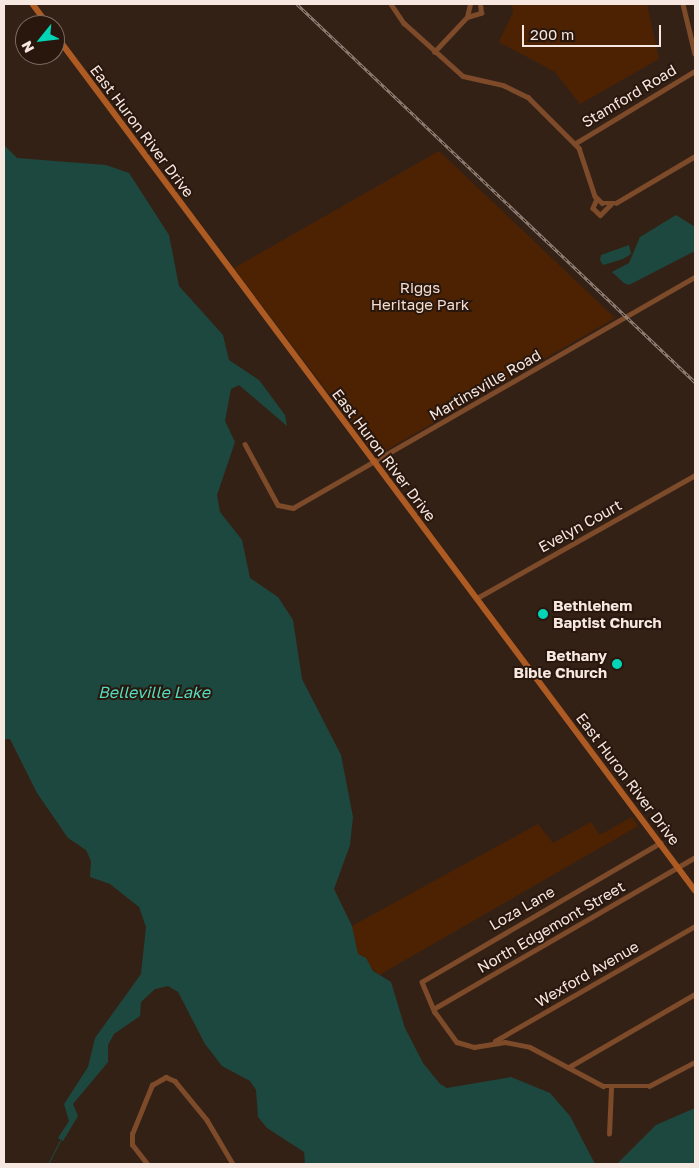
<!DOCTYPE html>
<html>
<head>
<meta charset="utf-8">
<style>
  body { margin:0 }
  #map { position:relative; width:699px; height:1168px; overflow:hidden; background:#342116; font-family:"Golos Text",sans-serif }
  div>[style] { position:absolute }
  .green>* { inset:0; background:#4d2203 }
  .water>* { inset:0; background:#1d483f }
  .stream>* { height:1px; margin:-0.5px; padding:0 0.5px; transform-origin:0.5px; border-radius:0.5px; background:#1d483f }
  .minor>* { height:4.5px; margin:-2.25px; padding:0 2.25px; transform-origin:2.25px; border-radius:2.25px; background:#7d4a2a }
  .secondary>* { height:5.5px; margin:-2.75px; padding:0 2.75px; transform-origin:2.75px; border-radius:2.75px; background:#ae5b23 }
  .rail>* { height:3px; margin-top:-1.5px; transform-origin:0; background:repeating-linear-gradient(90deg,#29170d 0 4px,#98887f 0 8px); box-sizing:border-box; border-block:1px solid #98887f }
  .dots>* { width:14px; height:14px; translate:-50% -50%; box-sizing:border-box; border:2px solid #29170d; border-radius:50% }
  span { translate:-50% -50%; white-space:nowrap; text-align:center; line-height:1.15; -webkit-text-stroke:4px #29170d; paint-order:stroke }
  .street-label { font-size:15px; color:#f6e8e1 }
  .park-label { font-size:15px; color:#f4ddd0 }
  .poi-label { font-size:15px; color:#f6e8e1; font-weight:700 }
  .left { translate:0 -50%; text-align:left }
  .right { translate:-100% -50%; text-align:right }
  .water-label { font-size:16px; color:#51dbc0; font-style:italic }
  .frame { position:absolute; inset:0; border:5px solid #f6e8e1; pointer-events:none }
  .north { position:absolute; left:15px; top:15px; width:50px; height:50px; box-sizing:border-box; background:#29170d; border:1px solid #7b6b62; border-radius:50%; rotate:241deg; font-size:14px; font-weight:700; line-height:20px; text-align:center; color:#f6e8e1 }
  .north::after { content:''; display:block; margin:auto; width:18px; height:22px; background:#01d5b6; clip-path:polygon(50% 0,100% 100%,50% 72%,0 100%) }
  .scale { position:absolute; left:522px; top:25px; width:139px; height:22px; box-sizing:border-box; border:2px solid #f6e8e1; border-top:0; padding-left:6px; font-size:15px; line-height:18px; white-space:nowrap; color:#f6e8e1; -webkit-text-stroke:4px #29170d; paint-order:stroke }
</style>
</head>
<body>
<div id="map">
  <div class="green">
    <div style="clip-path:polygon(512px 4px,647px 4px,659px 59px,580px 104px,555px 72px,499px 42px,513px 12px)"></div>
    <div style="clip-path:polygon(439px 151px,615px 318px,376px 456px,234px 268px)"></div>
    <div style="clip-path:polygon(632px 817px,638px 826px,379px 975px,358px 955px,352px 926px,538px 824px,553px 843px,591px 822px,600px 835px)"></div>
  </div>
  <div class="water">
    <div style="clip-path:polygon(4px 145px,17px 158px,106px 165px,129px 173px,169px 235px,179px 286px,223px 335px,229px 360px,259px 380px,285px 415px,287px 426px,239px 385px,231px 389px,225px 421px,235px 442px,217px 495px,220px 512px,242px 540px,250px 578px,278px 597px,293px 620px,302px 679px,341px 755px,353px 817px,350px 845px,334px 889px,352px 926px,358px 954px,366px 958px,373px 971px,391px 982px,405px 1028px,423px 1063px,440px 1084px,447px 1088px,511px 1077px,550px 1093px,570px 1116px,595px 1164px,305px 1164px,304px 1152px,267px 1128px,258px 1117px,256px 1090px,250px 1081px,222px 1066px,205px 1044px,178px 992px,168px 986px,155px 989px,141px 1002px,140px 1016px,114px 1034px,108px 1045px,108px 1062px,73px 1104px,78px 1116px,63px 1141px,58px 1138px,69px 1121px,64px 1104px,88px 1067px,95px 1038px,141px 974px,146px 927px,139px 907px,110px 884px,90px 877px,91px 861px,86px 850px,68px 838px,37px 793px,10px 739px,4px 739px)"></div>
    <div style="clip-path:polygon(676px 215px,695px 227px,695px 251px,629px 285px,624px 283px,612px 272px,629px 263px,640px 237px)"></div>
    <div style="clip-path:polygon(629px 245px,631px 254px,623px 259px,603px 265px,600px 260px,601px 255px)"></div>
    <div style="clip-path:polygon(695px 1108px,695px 1164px,617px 1164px,656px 1125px)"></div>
  </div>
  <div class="stream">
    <div style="left:48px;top:1164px;width:27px;rotate:-63deg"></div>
  </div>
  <div class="minor">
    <div style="left:391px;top:4px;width:23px;rotate:56deg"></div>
    <div style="left:404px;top:23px;width:79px;rotate:41.9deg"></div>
    <div style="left:463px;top:76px;width:41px;rotate:12.7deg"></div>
    <div style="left:503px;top:85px;width:28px;rotate:26deg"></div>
    <div style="left:528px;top:97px;width:72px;rotate:45deg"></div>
    <div style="left:579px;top:148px;width:51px;rotate:71.6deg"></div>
    <div style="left:595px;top:196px;width:10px;rotate:45deg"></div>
    <div style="left:602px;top:203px;width:14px"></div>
    <div style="left:616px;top:203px;width:92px;rotate:-30.7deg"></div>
    <div style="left:683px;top:4px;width:51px;rotate:76.5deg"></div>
    <div style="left:467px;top:17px;width:13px;rotate:-77deg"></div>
    <div style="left:434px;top:52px;width:48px;rotate:-46.7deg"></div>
    <div style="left:467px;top:17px;width:15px;rotate:-16deg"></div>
    <div style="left:481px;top:13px;width:9px;rotate:-96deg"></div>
    <div style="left:576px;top:143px;width:139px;rotate:-31.2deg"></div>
    <div style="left:597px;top:199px;width:10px;rotate:114deg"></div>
    <div style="left:593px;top:208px;width:10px;rotate:45deg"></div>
    <div style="left:600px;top:215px;width:16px;rotate:-45deg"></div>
    <div style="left:245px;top:444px;width:69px;rotate:61.6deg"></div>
    <div style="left:278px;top:505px;width:15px;rotate:11deg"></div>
    <div style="left:293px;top:508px;width:464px;rotate:-29.9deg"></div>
    <div style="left:477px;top:598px;width:250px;rotate:-29.4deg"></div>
    <div style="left:661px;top:843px;width:276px;rotate:149.8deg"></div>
    <div style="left:422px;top:982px;width:33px;rotate:67deg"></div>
    <div style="left:435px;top:1012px;width:37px;rotate:54deg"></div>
    <div style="left:457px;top:1042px;width:18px;rotate:16deg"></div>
    <div style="left:474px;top:1047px;width:31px;rotate:-9deg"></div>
    <div style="left:505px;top:1042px;width:25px;rotate:11deg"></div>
    <div style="left:530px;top:1047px;width:83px;rotate:28.1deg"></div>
    <div style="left:603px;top:1086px;width:46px"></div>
    <div style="left:649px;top:1086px;width:52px;rotate:-27.6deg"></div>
    <div style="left:435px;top:1008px;width:301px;rotate:-30.1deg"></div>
    <div style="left:495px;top:1041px;width:231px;rotate:-29.9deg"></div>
    <div style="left:569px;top:1067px;width:146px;rotate:-30.1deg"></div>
    <div style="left:609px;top:1134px;width:46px;rotate:-87.5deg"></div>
    <div style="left:147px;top:1164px;width:24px;rotate:-128deg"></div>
    <div style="left:132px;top:1145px;width:11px;rotate:-90deg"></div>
    <div style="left:132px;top:1134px;width:53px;rotate:-67.8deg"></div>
    <div style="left:152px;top:1085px;width:16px;rotate:-30deg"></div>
    <div style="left:166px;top:1077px;width:10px;rotate:24deg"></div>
    <div style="left:175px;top:1081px;width:50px;rotate:50.6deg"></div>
    <div style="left:207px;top:1120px;width:51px;rotate:59.4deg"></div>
  </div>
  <div class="secondary">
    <div style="left:33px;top:4px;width:26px;rotate:54deg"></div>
    <div style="left:55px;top:34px;width:1069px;rotate:53.22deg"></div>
  </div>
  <div class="rail">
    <div style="left:297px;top:4px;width:549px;rotate:43.52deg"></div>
  </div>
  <div class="dots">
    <div style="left:543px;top:614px;background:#01d5b6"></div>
    <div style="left:617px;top:664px;background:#01d5b6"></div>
  </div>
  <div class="street-label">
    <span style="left:629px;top:96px;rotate:-31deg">Stamford Road</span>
    <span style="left:142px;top:131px;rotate:53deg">East Huron River Drive</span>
    <span style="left:485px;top:385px;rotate:-30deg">Martinsville Road</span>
    <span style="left:384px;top:455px;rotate:53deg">East Huron River Drive</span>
    <span style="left:580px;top:526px;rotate:-29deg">Evelyn Court</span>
    <span style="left:628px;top:779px;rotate:53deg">East Huron River Drive</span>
    <span style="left:522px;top:908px;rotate:-30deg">Loza Lane</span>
    <span style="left:551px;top:927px;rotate:-30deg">North Edgemont Street</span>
    <span style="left:587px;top:974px;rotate:-30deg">Wexford Avenue</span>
  </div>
  <div class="park-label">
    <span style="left:420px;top:296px">Riggs<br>Heritage Park</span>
  </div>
  <div class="poi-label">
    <span class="left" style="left:553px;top:614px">Bethlehem<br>Baptist Church</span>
    <span class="right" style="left:607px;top:664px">Bethany<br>Bible Church</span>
  </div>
  <div class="water-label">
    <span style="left:154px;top:692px">Belleville Lake</span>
  </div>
  <div class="frame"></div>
  <div class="north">N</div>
  <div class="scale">200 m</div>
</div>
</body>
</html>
